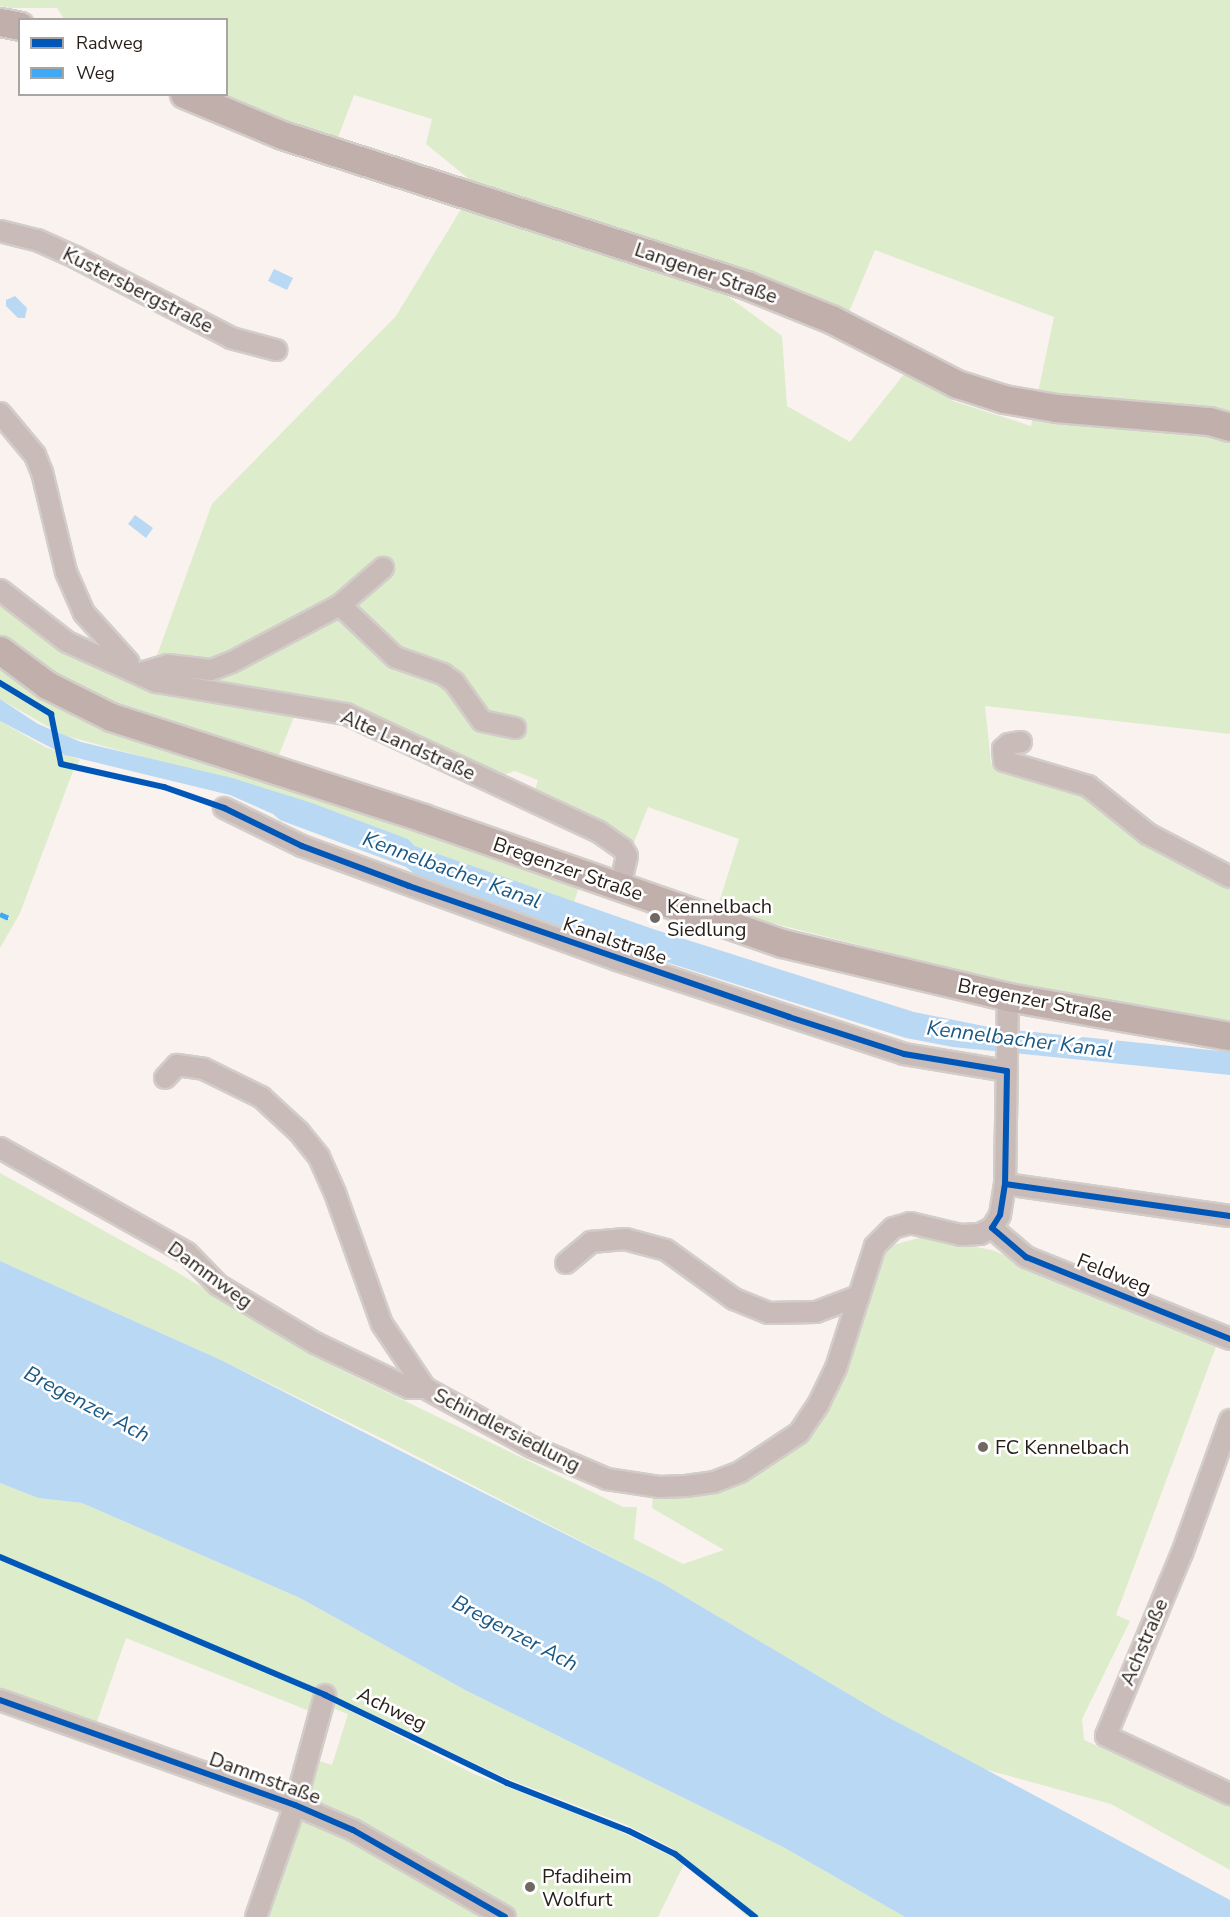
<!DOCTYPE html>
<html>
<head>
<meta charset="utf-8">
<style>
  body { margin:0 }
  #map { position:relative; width:1230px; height:1917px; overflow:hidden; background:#f9f2ef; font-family:"Nunito Sans",sans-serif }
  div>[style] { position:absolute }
  .green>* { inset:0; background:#ddecca }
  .water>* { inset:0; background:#b9d8f3 }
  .roads { filter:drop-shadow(2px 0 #d3cdc9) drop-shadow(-2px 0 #d3cdc9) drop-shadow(0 2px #d3cdc9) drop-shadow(0 -2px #d3cdc9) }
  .street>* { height:20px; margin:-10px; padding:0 10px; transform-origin:10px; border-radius:10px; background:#c9bbb7 }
  .secondary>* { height:27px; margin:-13.5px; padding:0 13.5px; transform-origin:13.5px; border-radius:13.5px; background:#c0afab }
  .quiet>* { height:4.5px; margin-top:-2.25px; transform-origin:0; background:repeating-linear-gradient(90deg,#3fa9f5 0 9px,transparent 0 13.5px) }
  .cycleway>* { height:6px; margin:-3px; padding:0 3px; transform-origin:3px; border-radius:3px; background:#0057b8 }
  .dots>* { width:16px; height:16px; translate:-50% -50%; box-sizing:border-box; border:3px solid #fff; border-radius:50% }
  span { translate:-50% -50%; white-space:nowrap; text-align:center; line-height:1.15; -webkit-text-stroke:5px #fff; paint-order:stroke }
  .street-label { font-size:20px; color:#281e18 }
  .poi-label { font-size:20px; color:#281e18 }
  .left { translate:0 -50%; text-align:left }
  .water-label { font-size:21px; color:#1b5984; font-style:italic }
  .legend { position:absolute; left:18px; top:18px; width:210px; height:78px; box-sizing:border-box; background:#fff; border:2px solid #a9a5a3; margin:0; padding:8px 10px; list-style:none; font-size:18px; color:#281e18 }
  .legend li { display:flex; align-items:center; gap:12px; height:30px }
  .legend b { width:30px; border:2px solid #a9a5a3 }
</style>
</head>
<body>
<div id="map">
  <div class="green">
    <div style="clip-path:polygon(0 0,1230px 0,1230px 734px,985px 706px,991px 763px,1084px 792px,1230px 883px,1230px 1024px,1009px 983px,717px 909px,739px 839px,648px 807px,633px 845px,533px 797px,538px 780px,515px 771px,497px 777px,395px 727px,154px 677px,155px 661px,212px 504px,396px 316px,463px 206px,722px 292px,782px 336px,787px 406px,850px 442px,909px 368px,953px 401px,1031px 426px,1054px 317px,875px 250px,846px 319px,490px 196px,426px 144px,432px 119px,354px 95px,335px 145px,213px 95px,226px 94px,226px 20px,64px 19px,57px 8px,9px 8px,0 6px)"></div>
    <div style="clip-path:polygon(0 594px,140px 675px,297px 709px,277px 760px,81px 692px,0 639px)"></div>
    <div style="clip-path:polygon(0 661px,580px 884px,574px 902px,415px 846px,408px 839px,312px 803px,63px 735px,0 699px)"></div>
    <div style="clip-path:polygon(0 721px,45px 747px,80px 760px,73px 771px,20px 913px,0 948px)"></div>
    <div style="clip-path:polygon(0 1173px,160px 1262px,339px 1369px,623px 1507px,637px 1507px,634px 1539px,683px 1564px,724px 1550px,652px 1508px,653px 1494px,723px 1484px,802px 1436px,878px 1249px,923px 1237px,992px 1250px,1217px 1344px,1116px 1615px,1130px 1621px,1082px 1719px,1084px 1740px,1230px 1806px,1230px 1870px,1111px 1804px,984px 1769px,884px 1715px,660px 1582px,391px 1443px,221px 1360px,0 1261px)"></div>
    <div style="clip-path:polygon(evenodd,0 1483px,38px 1498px,82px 1503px,300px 1598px,465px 1690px,783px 1847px,905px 1917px,748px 1917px,684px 1864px,658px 1917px,256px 1917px,295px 1805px,313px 1801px,304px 1779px,309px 1758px,332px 1765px,348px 1714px,324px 1705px,317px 1714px,126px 1638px,93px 1733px,0 1700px,0 1483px,353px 1706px,508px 1779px,627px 1825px,672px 1848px,683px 1862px,615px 1829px,474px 1774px,350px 1711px,353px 1706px)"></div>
  </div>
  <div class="water">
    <div style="clip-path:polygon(274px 269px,293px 278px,287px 290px,268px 281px)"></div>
    <div style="clip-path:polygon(15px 296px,27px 308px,25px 318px,18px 318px,6px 306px,6px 300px)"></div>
    <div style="clip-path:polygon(135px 515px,153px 528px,146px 538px,128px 524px)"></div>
    <div style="clip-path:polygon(0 699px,38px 724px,81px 742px,232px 778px,312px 803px,408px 839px,415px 846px,656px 930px,914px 1012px,994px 1028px,1230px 1052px,1230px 1075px,953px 1047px,906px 1038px,596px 940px,421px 879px,406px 867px,280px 820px,273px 814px,230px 795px,65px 755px,0 721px)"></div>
    <div style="clip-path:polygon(0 1261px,221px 1360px,660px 1582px,884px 1715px,1230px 1900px,1230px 1917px,905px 1917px,783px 1847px,465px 1690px,300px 1598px,82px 1503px,38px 1498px,0 1483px)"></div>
  </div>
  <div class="roads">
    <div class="street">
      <div style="left:0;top:231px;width:38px;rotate:14deg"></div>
      <div style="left:37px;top:240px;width:42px;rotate:24.1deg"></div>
      <div style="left:75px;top:257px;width:176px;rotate:27.4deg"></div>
      <div style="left:231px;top:338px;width:47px;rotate:14.9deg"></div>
      <div style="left:0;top:413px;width:55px;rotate:50.2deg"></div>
      <div style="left:35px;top:455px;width:18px;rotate:68deg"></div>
      <div style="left:42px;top:472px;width:103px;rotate:76.5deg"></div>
      <div style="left:66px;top:572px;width:45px;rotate:66.3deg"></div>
      <div style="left:84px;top:613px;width:67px;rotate:48deg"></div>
      <div style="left:0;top:590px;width:85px;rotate:37.8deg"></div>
      <div style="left:67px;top:642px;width:98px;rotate:24.2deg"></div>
      <div style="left:156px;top:682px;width:193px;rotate:9.6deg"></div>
      <div style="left:346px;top:714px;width:279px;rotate:25deg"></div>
      <div style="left:599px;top:832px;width:29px;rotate:35deg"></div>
      <div style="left:623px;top:849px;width:8px;rotate:60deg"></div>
      <div style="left:627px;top:856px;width:32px;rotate:103deg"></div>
      <div style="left:340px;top:605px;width:76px;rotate:43.4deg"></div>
      <div style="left:395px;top:657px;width:51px;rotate:19.5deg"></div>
      <div style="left:443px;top:674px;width:14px;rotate:36deg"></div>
      <div style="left:454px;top:682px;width:48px;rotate:54.3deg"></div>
      <div style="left:482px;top:721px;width:34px;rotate:12deg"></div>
      <div style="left:140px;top:673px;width:29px;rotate:-16deg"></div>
      <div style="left:168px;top:665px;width:43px;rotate:6.6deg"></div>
      <div style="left:211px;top:670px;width:22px;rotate:-21deg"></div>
      <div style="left:232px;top:662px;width:122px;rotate:-27.8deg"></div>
      <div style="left:340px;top:605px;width:57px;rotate:-40.7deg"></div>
      <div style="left:1021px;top:742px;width:12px;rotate:171deg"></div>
      <div style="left:1009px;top:744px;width:8px;rotate:140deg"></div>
      <div style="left:1003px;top:749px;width:12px;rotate:85deg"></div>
      <div style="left:1004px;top:761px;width:88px;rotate:16.6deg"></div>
      <div style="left:1088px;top:786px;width:77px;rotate:38.7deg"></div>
      <div style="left:1148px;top:834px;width:93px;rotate:27.7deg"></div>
      <div style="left:224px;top:808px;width:87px;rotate:26deg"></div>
      <div style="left:302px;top:846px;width:335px;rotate:19.9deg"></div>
      <div style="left:617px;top:960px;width:302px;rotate:18.1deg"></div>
      <div style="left:904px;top:1054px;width:104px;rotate:9.4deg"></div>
      <div style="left:165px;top:1078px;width:18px;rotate:-47deg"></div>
      <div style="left:177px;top:1065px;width:27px;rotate:8deg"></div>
      <div style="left:204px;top:1069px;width:64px;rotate:26.2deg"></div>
      <div style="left:261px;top:1097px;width:52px;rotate:42.6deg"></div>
      <div style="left:299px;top:1132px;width:32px;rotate:51deg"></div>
      <div style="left:319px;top:1157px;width:39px;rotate:66deg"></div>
      <div style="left:335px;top:1193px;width:139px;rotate:70.3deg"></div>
      <div style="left:382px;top:1324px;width:77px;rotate:56.1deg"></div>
      <div style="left:425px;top:1388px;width:122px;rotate:28.9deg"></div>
      <div style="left:532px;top:1447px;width:82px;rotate:23.1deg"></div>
      <div style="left:607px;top:1479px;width:54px;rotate:8.6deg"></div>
      <div style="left:660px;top:1487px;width:26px;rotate:-2deg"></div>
      <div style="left:686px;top:1486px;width:28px;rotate:-8deg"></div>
      <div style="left:714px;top:1482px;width:28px;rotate:-21deg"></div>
      <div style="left:740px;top:1472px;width:71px;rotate:-33.5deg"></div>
      <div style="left:799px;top:1433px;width:34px;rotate:-56deg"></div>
      <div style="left:818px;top:1405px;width:41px;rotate:-64.1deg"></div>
      <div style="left:836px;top:1368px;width:128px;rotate:-72.3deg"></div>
      <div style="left:875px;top:1246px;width:25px;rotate:-45deg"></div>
      <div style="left:893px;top:1228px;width:18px;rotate:-16deg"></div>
      <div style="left:910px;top:1223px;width:52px;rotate:13.2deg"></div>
      <div style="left:961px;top:1235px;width:19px;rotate:-3deg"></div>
      <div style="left:980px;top:1234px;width:13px;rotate:-27deg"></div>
      <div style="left:992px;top:1228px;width:15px;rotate:-58deg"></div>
      <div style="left:1000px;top:1215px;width:31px;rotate:-81deg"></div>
      <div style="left:1005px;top:1184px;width:187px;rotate:-89.1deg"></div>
      <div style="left:0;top:1148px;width:214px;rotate:29.3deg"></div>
      <div style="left:187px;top:1253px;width:45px;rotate:45.9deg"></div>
      <div style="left:218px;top:1285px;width:113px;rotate:30.9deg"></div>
      <div style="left:315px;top:1343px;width:104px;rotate:25.6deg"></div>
      <div style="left:409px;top:1388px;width:16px"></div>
      <div style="left:1005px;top:1184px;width:227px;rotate:8.1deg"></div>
      <div style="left:992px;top:1228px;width:45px;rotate:40.5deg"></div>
      <div style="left:1026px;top:1257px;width:220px;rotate:21.9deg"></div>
      <div style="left:566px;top:1263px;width:33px;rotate:-40deg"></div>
      <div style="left:591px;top:1242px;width:34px;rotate:-5deg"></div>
      <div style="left:625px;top:1239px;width:42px;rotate:15deg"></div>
      <div style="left:666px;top:1250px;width:84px;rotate:35.8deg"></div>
      <div style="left:734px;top:1299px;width:37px;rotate:22deg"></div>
      <div style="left:768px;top:1313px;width:48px;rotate:-1.2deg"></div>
      <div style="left:816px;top:1312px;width:46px;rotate:-20.4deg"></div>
      <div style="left:1230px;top:1420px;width:141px;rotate:109.8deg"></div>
      <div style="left:1182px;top:1553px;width:198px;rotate:112.6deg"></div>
      <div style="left:1106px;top:1736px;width:137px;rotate:25.1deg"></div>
      <div style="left:0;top:1700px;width:313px;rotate:19.6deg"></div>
      <div style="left:295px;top:1805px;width:63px;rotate:23.3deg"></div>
      <div style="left:353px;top:1830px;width:175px;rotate:29.8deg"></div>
      <div style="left:256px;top:1917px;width:119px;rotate:-70.8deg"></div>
      <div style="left:295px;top:1805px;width:114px;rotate:-74.7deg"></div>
    </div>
    <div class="secondary">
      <div style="left:0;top:22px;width:20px;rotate:11deg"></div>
      <div style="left:184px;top:94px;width:106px;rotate:22.7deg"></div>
      <div style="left:282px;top:135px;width:488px;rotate:17.9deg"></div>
      <div style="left:746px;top:285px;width:92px;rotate:21.8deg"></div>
      <div style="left:831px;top:319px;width:142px;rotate:27.3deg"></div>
      <div style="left:957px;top:384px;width:49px;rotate:17.7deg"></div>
      <div style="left:1004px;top:399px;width:53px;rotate:9.8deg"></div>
      <div style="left:1056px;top:408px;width:154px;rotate:4.9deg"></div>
      <div style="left:1209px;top:421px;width:22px;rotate:16deg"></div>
      <div style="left:0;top:650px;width:59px;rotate:36.7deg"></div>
      <div style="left:47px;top:685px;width:72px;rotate:26.6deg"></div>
      <div style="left:111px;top:717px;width:328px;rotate:17.9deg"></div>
      <div style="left:423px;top:818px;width:380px;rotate:19.2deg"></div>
      <div style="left:782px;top:943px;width:232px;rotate:13.4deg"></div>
      <div style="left:1008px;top:997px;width:225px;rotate:10deg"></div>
    </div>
  </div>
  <div class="quiet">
    <div style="left:0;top:914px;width:12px;rotate:24deg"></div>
  </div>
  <div class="cycleway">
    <div style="left:0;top:683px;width:60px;rotate:31.3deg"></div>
    <div style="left:51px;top:714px;width:51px;rotate:78.7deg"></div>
    <div style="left:61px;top:764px;width:106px;rotate:12.6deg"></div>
    <div style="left:164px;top:787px;width:64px;rotate:19.3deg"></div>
    <div style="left:224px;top:808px;width:87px;rotate:26deg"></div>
    <div style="left:302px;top:846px;width:114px;rotate:20.5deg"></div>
    <div style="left:409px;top:886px;width:402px;rotate:19deg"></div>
    <div style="left:789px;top:1017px;width:121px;rotate:17.8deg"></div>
    <div style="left:904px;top:1054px;width:104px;rotate:9.4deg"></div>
    <div style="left:1007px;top:1071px;width:113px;rotate:91deg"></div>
    <div style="left:1005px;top:1184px;width:31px;rotate:99deg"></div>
    <div style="left:1000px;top:1215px;width:15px;rotate:122deg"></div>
    <div style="left:992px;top:1228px;width:45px;rotate:40.5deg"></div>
    <div style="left:1026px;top:1257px;width:220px;rotate:21.9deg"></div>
    <div style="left:1005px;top:1184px;width:227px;rotate:8.1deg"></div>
    <div style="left:0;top:1557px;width:353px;rotate:23deg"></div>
    <div style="left:325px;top:1695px;width:202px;rotate:25.8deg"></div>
    <div style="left:507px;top:1783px;width:131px;rotate:21.5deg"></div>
    <div style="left:629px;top:1831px;width:51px;rotate:26.6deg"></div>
    <div style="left:675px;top:1854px;width:102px;rotate:38.2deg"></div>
    <div style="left:0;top:1700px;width:313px;rotate:19.6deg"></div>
    <div style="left:295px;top:1805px;width:63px;rotate:23.3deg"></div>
    <div style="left:353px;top:1830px;width:175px;rotate:29.8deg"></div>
  </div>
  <div class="dots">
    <div style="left:655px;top:918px;background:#716863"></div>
    <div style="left:983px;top:1447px;background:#716863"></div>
    <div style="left:530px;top:1887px;background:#716863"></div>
  </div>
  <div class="street-label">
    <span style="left:706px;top:273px;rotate:19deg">Langener Straße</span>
    <span style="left:138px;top:290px;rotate:27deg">Kustersbergstraße</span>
    <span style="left:408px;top:745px;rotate:24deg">Alte Landstraße</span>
    <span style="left:568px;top:869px;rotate:19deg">Bregenzer Straße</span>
    <span style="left:615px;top:941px;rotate:19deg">Kanalstraße</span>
    <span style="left:1035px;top:1000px;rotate:11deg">Bregenzer Straße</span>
    <span style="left:1114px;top:1274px;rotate:22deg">Feldweg</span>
    <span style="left:210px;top:1275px;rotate:36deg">Dammweg</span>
    <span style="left:507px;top:1430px;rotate:27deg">Schindlersiedlung</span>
    <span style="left:1144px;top:1642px;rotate:-67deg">Achstraße</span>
    <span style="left:392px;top:1709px;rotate:26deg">Achweg</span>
    <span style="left:265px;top:1778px;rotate:20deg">Dammstraße</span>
  </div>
  <div class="poi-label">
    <span class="left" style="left:667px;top:918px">Kennelbach<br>Siedlung</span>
    <span class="left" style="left:995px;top:1447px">FC Kennelbach</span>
    <span class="left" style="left:542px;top:1888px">Pfadiheim<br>Wolfurt</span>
  </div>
  <div class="water-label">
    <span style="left:452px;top:870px;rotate:20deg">Kennelbacher Kanal</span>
    <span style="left:1020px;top:1039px;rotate:7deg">Kennelbacher Kanal</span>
    <span style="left:87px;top:1404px;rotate:28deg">Bregenzer Ach</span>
    <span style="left:515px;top:1633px;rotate:28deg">Bregenzer Ach</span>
  </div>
  <ul class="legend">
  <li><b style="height:8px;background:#0057b8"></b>Radweg</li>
  <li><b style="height:8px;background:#3fa9f5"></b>Weg</li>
  </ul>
</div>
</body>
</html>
